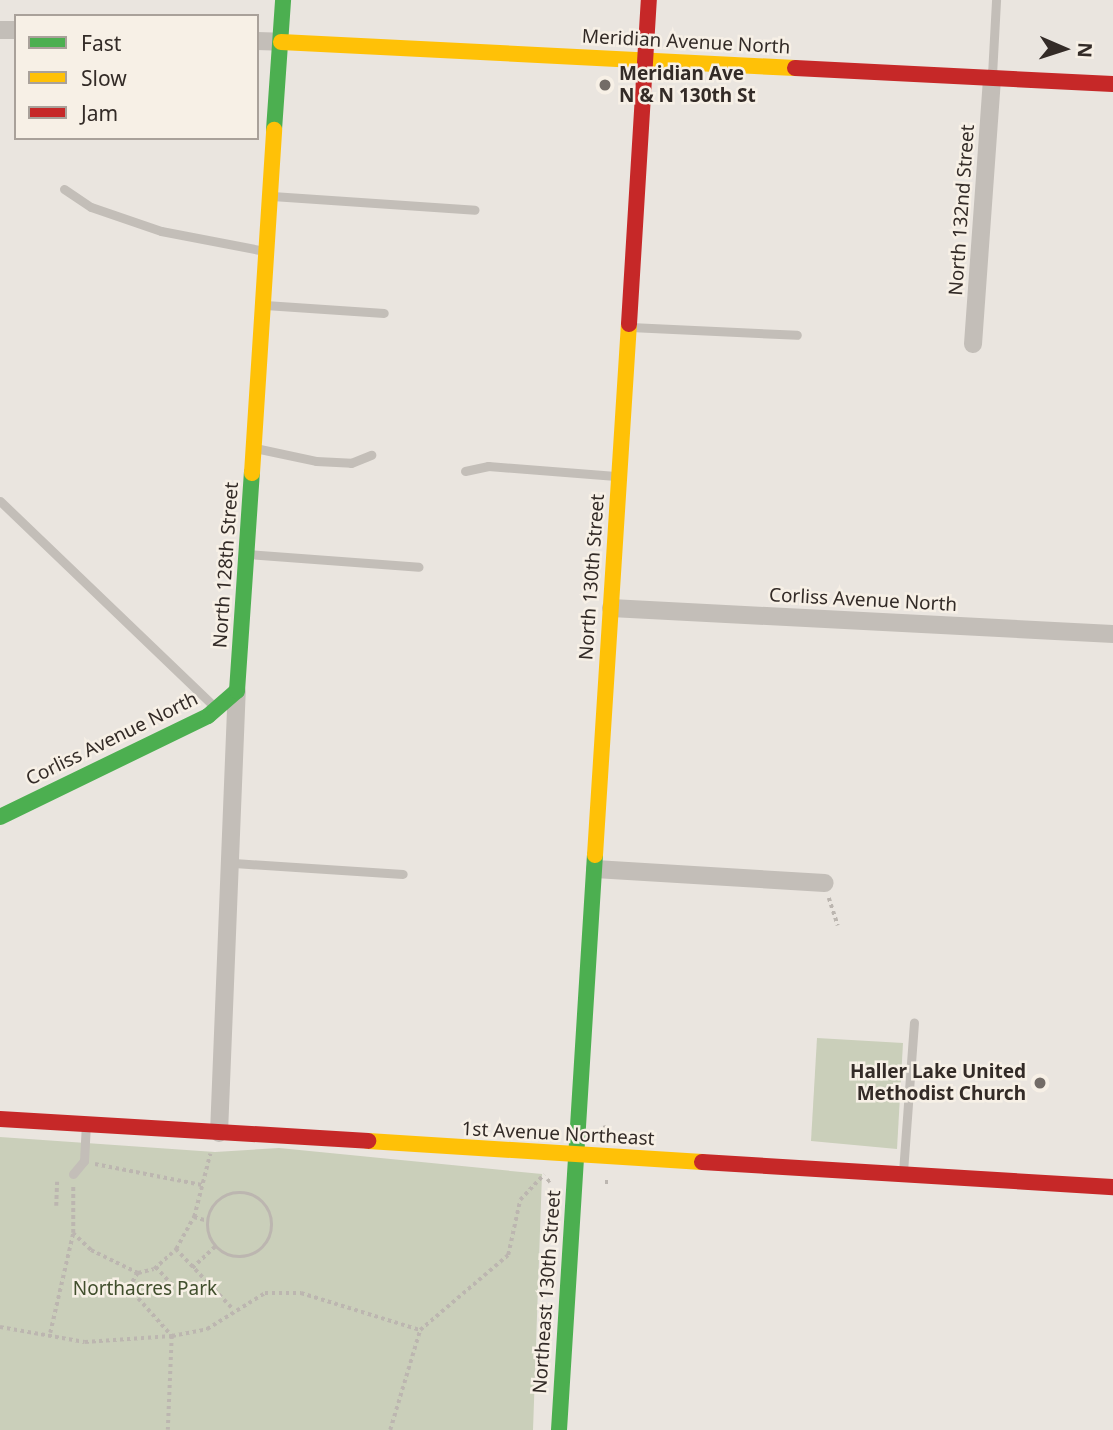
<!DOCTYPE html>
<html>
<head>
<meta charset="utf-8">
<style>
  body { margin:0 }
  #map { position:relative; width:1113px; height:1430px; overflow:hidden; background:#eae5df; font-family:"Noto Sans",sans-serif }
  div>[style] { position:absolute }
  .green>* { inset:0; background:#cacfba }
  .path>* { height:3.5px; margin-top:-1.75px; transform-origin:0; background:repeating-linear-gradient(90deg,#bcb6b0 0 3.5px,transparent 0 7px) }
  .path>.ring { margin:-1.75px; padding:0; box-sizing:content-box; background:none; border:3.5px solid #bcb6b0; border-radius:50% }
  .lane>* { height:9px; margin:-4.5px; padding:0 4.5px; transform-origin:4.5px; border-radius:4.5px; background:#c3beb8 }
  .street>* { height:18px; margin:-9px; padding:0 9px; transform-origin:9px; border-radius:9px; background:#c3beb8 }
  .fast>* { height:16px; margin:-8px; padding:0 8px; transform-origin:8px; border-radius:8px; background:#4caf50 }
  .slow>* { height:16px; margin:-8px; padding:0 8px; transform-origin:8px; border-radius:8px; background:#ffc107 }
  .jam>* { height:16px; margin:-8px; padding:0 8px; transform-origin:8px; border-radius:8px; background:#c62828 }
  .dots>* { width:19px; height:19px; translate:-50% -50%; box-sizing:border-box; border:4px solid #f7f0e6; border-radius:50% }
  span { translate:-50% -50%; white-space:nowrap; text-align:center; line-height:1.15; -webkit-text-stroke:5px #f7f0e6; paint-order:stroke }
  .street-label { font-size:19px; color:#332b27 }
  .poi-label { font-size:19px; color:#332b27; font-weight:700 }
  .left { translate:0 -50%; text-align:left }
  .right { translate:-100% -50%; text-align:right }
  .park-label { font-size:19px; color:#414f2d }
  .legend { position:absolute; left:14px; top:14px; width:245px; height:126px; box-sizing:border-box; background:#f7f0e6; border:2px solid #a9a19a; margin:0; padding:9px 12px; list-style:none; font-size:21px; color:#332b27 }
  .legend li { display:flex; align-items:center; gap:14px; height:35px }
  .legend b { width:35px; border:2px solid #a9a19a }
  .north { position:absolute; left:1029px; top:14px; width:70px; height:70px; -webkit-text-stroke:5px #f7f0e6; paint-order:stroke; rotate:93deg; font-size:19px; font-weight:700; line-height:28px; text-align:center; color:#332b27 }
  .north::after { content:''; display:block; margin:auto; width:24px; height:32px; background:#332b27; clip-path:polygon(50% 0,100% 100%,50% 72%,0 100%) }
</style>
</head>
<body>
<div id="map">
  <div class="green">
    <div style="clip-path:polygon(817px 1038px,903px 1043px,897px 1149px,811px 1141px)"></div>
    <div style="clip-path:polygon(0 1137px,215px 1152px,279px 1148px,542px 1174px,533px 1430px,0 1430px)"></div>
  </div>
  <div class="path">
    <div style="left:829px;top:898px;width:29px;rotate:72deg"></div>
    <div style="left:603px;top:1128px;width:6px;rotate:-18deg"></div>
    <div style="left:95px;top:1164px;width:109px;rotate:11.1deg"></div>
    <div style="left:547px;top:1182px;width:5px;rotate:-37deg"></div>
    <div style="left:605px;top:1182px;width:3px"></div>
    <div class="ring" style="left:208px;top:1193px;width:60.5px;height:60.5px"></div>
    <div style="left:56px;top:1206px;width:24px;rotate:-88deg"></div>
    <div style="left:194px;top:1217px;width:15px;rotate:16deg"></div>
    <div style="left:73px;top:1233px;width:25px;rotate:43deg"></div>
    <div style="left:91px;top:1250px;width:52px;rotate:26.1deg"></div>
    <div style="left:138px;top:1273px;width:16px;rotate:-14deg"></div>
    <div style="left:154px;top:1269px;width:30px;rotate:-42deg"></div>
    <div style="left:176px;top:1249px;width:37px;rotate:-61deg"></div>
    <div style="left:194px;top:1217px;width:65px;rotate:-75.7deg"></div>
    <div style="left:176px;top:1249px;width:83px;rotate:46.5deg"></div>
    <div style="left:156px;top:1267px;width:25px;rotate:48deg"></div>
    <div style="left:192px;top:1268px;width:33px;rotate:-43deg"></div>
    <div style="left:138px;top:1273px;width:17px;rotate:121deg"></div>
    <div style="left:129px;top:1288px;width:64px;rotate:48.1deg"></div>
    <div style="left:172px;top:1336px;width:94px;rotate:92.4deg"></div>
    <div style="left:0;top:1327px;width:86px;rotate:10deg"></div>
    <div style="left:85px;top:1342px;width:87px;rotate:-3.9deg"></div>
    <div style="left:172px;top:1336px;width:36px;rotate:-11deg"></div>
    <div style="left:207px;top:1329px;width:68px;rotate:-31.8deg"></div>
    <div style="left:265px;top:1293px;width:36px"></div>
    <div style="left:301px;top:1293px;width:125px;rotate:17.3deg"></div>
    <div style="left:50px;top:1333px;width:103px;rotate:-77deg"></div>
    <div style="left:73px;top:1233px;width:46px;rotate:-90deg"></div>
    <div style="left:390px;top:1430px;width:104px;rotate:-73.3deg"></div>
    <div style="left:420px;top:1330px;width:116px;rotate:-40.4deg"></div>
    <div style="left:508px;top:1255px;width:56px;rotate:-77.7deg"></div>
    <div style="left:520px;top:1200px;width:35px;rotate:-47deg"></div>
  </div>
  <div class="lane">
    <div style="left:992px;top:75px;width:75px;rotate:-86.9deg"></div>
    <div style="left:64px;top:189px;width:32px;rotate:34deg"></div>
    <div style="left:91px;top:207px;width:74px;rotate:18.9deg"></div>
    <div style="left:161px;top:231px;width:106px;rotate:10.9deg"></div>
    <div style="left:272px;top:196px;width:203px;rotate:3.9deg"></div>
    <div style="left:265px;top:305px;width:119px;rotate:3.8deg"></div>
    <div style="left:630px;top:327px;width:167px;rotate:2.7deg"></div>
    <div style="left:255px;top:448px;width:62px;rotate:12deg"></div>
    <div style="left:316px;top:461px;width:35px;rotate:3deg"></div>
    <div style="left:351px;top:463px;width:22px;rotate:-22deg"></div>
    <div style="left:465px;top:471px;width:24px;rotate:-12deg"></div>
    <div style="left:488px;top:466px;width:128px;rotate:4.5deg"></div>
    <div style="left:0;top:501px;width:299px;rotate:43.8deg"></div>
    <div style="left:248px;top:554px;width:171px;rotate:4.3deg"></div>
    <div style="left:234px;top:863px;width:169px;rotate:3.7deg"></div>
    <div style="left:903px;top:1172px;width:150px;rotate:-85.8deg"></div>
    <div style="left:73px;top:1174px;width:17px;rotate:-50deg"></div>
    <div style="left:84px;top:1161px;width:34px;rotate:-87deg"></div>
  </div>
  <div class="street">
    <div style="left:0;top:30px;width:16px"></div>
    <div style="left:257px;top:41px;width:24px;rotate:2deg"></div>
    <div style="left:973px;top:344px;width:267px;rotate:-85.9deg"></div>
    <div style="left:611px;top:608px;width:503px;rotate:2.96deg"></div>
    <div style="left:595px;top:869px;width:230px;rotate:3.5deg"></div>
    <div style="left:219px;top:1133px;width:442px;rotate:-87.7deg"></div>
  </div>
  <div class="fast">
    <div style="left:274px;top:130px;width:130px;rotate:-86deg"></div>
    <div style="left:0;top:817px;width:231px;rotate:-25.9deg"></div>
    <div style="left:208px;top:716px;width:38px;rotate:-41deg"></div>
    <div style="left:237px;top:691px;width:219px;rotate:-86.1deg"></div>
    <div style="left:559px;top:1430px;width:576px;rotate:-86.42deg"></div>
  </div>
  <div class="slow">
    <div style="left:281px;top:42px;width:515px;rotate:2.9deg"></div>
    <div style="left:252px;top:473px;width:344px;rotate:-86.3deg"></div>
    <div style="left:595px;top:855px;width:532px;rotate:-86.34deg"></div>
    <div style="left:368px;top:1141px;width:335px;rotate:3.6deg"></div>
  </div>
  <div class="jam">
    <div style="left:795px;top:68px;width:318px;rotate:2.9deg"></div>
    <div style="left:629px;top:324px;width:325px;rotate:-86.5deg"></div>
    <div style="left:0;top:1119px;width:369px;rotate:3.4deg"></div>
    <div style="left:702px;top:1162px;width:412px;rotate:3.5deg"></div>
  </div>
  <div class="dots">
    <div style="left:605px;top:85px;background:#736c67"></div>
    <div style="left:1040px;top:1083px;background:#736c67"></div>
  </div>
  <div class="street-label">
    <span style="left:686px;top:42px;rotate:3deg">Meridian Avenue North</span>
    <span style="left:962px;top:210px;rotate:-86deg">North 132nd Street</span>
    <span style="left:226px;top:565px;rotate:-86deg">North 128th Street</span>
    <span style="left:592px;top:577px;rotate:-86deg">North 130th Street</span>
    <span style="left:863px;top:600px;rotate:3deg">Corliss Avenue North</span>
    <span style="left:112px;top:739px;rotate:-26deg">Corliss Avenue North</span>
    <span style="left:558px;top:1134px;rotate:3deg">1st Avenue Northeast</span>
    <span style="left:547px;top:1292px;rotate:-86deg">Northeast 130th Street</span>
  </div>
  <div class="poi-label">
    <span class="left" style="left:619px;top:85px">Meridian Ave<br>N &amp; N 130th St</span>
    <span class="right" style="left:1026px;top:1083px">Haller Lake United<br>Methodist Church</span>
  </div>
  <div class="park-label">
    <span style="left:145px;top:1289px">Northacres Park</span>
  </div>
  <ul class="legend">
  <li><b style="height:9px;background:#4caf50"></b>Fast</li>
  <li><b style="height:9px;background:#ffc107"></b>Slow</li>
  <li><b style="height:9px;background:#c62828"></b>Jam</li>
  </ul>
  <div class="north">N</div>
</div>
</body>
</html>
